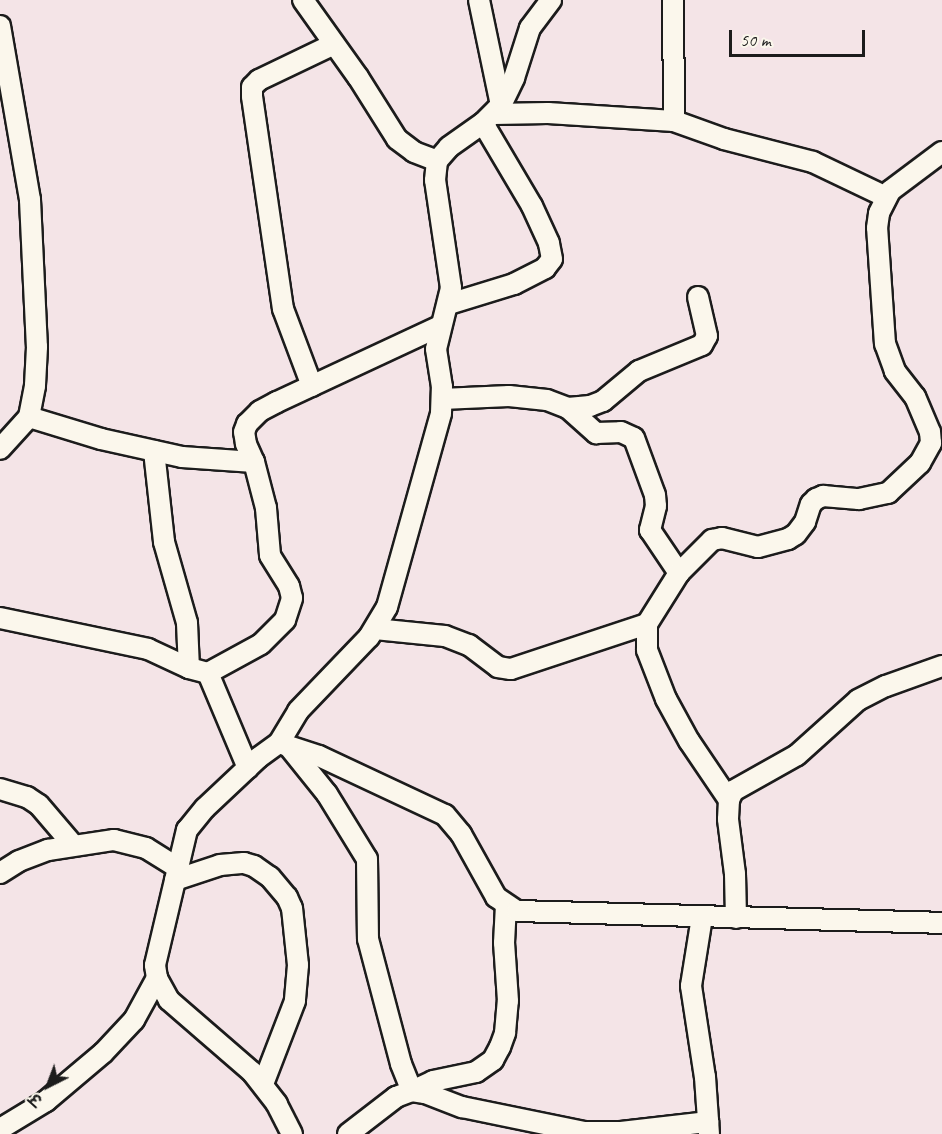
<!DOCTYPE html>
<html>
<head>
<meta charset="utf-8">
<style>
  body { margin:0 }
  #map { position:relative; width:942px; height:1134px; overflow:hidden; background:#f4e4e7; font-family:Caveat,"Playpen Sans Deva",sans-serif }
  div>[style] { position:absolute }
  .roads { filter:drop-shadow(2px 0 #1c1c1c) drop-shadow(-2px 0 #1c1c1c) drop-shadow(0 2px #1c1c1c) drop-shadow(0 -2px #1c1c1c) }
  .minor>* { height:20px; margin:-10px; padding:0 10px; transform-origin:10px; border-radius:10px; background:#fbf7ec }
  span { translate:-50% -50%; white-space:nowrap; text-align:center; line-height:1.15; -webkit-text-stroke:5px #fbf7ec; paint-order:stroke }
  .north { position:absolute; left:18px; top:1056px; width:60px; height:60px; -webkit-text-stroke:4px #fbf7ec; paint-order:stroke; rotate:222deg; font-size:16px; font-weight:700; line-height:24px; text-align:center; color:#1c1c1c }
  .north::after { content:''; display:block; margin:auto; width:21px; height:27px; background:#1c1c1c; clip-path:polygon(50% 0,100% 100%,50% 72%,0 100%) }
  .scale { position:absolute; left:729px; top:30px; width:136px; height:27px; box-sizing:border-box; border:3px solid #1c1c1c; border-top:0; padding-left:8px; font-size:18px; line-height:21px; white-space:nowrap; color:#1c1c1c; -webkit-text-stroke:4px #fbf7ec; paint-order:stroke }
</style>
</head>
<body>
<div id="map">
  <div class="roads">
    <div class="minor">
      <div style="left:303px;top:0;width:95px;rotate:54.5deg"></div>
      <div style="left:358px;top:77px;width:73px;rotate:57.8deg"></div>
      <div style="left:397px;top:139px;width:21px;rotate:37deg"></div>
      <div style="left:414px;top:152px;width:25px;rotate:21deg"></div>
      <div style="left:479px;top:0;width:107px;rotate:78.2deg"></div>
      <div style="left:673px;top:0;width:121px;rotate:89.5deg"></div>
      <div style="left:0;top:26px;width:177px;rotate:80.2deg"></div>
      <div style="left:30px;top:200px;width:147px;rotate:87.3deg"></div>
      <div style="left:37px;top:347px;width:39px;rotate:93deg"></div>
      <div style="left:35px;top:386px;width:32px;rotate:101deg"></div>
      <div style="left:29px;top:417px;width:43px;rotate:132.2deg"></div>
      <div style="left:494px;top:114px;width:54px;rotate:-1.1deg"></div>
      <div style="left:548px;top:113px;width:126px;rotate:3.6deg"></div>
      <div style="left:674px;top:121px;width:53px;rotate:19.8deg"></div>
      <div style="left:724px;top:139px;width:92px;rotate:14.5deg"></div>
      <div style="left:813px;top:162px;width:81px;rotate:25.6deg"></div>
      <div style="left:449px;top:304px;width:68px;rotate:-17.1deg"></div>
      <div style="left:514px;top:284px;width:35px;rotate:-27deg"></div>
      <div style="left:545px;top:268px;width:11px;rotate:-52deg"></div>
      <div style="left:552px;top:259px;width:16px;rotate:-101deg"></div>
      <div style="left:549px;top:243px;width:41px;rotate:-114.7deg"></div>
      <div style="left:532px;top:206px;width:96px;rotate:-120.6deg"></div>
      <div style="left:312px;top:386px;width:82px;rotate:-110.6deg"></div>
      <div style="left:283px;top:309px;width:215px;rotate:-98.3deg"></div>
      <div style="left:252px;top:96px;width:9px;rotate:-90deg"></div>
      <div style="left:252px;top:87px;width:10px;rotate:-45deg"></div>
      <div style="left:259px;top:80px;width:83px;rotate:-25.6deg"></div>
      <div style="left:442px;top:399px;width:67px;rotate:-2.6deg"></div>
      <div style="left:509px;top:396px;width:38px;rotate:6deg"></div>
      <div style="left:547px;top:400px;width:22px;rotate:21deg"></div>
      <div style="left:568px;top:408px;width:22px;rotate:-5deg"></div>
      <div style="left:590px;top:406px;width:14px;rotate:-21deg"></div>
      <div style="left:603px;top:401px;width:47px;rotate:-39.8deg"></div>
      <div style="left:639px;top:371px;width:68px;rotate:-22.4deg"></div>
      <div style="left:702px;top:345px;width:10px;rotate:-61deg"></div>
      <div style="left:707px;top:336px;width:40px;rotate:-103deg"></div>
      <div style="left:568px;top:408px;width:38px;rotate:42deg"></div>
      <div style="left:596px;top:433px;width:25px;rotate:-2deg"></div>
      <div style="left:621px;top:432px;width:14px;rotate:25deg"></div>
      <div style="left:634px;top:438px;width:61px;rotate:69.8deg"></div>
      <div style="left:655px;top:495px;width:11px;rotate:85deg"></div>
      <div style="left:656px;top:506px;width:25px;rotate:104deg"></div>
      <div style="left:650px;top:530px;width:52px;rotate:56deg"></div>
      <div style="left:29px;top:417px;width:75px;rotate:17deg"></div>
      <div style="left:101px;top:439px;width:83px;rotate:12.5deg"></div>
      <div style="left:182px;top:457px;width:72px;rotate:4deg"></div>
      <div style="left:154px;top:451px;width:92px;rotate:83.7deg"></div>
      <div style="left:164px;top:542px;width:84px;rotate:74.1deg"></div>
      <div style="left:187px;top:623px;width:45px;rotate:87.5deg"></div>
      <div style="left:0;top:618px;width:151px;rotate:11.8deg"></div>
      <div style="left:148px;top:649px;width:45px;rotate:24.9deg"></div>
      <div style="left:189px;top:668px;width:20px;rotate:15deg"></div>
      <div style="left:208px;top:673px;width:60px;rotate:-28.7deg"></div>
      <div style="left:261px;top:644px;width:34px;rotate:-45deg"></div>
      <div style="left:285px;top:620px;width:23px;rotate:-72deg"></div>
      <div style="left:292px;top:598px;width:12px;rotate:-104deg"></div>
      <div style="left:289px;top:586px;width:36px;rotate:-122deg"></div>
      <div style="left:270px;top:555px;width:47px;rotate:-94.9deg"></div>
      <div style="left:266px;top:508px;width:48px;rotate:-104.6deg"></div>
      <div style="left:254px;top:462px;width:20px;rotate:-114deg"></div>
      <div style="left:246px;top:444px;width:12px;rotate:-99deg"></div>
      <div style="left:244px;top:432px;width:9px;rotate:-69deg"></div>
      <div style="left:247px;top:424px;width:18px;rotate:-45deg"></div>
      <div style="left:260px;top:411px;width:19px;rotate:-28deg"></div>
      <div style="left:277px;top:402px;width:180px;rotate:-25deg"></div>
      <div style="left:375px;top:629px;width:70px;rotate:5.7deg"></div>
      <div style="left:445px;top:636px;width:26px;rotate:21deg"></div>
      <div style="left:469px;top:645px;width:36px;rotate:37deg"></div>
      <div style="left:498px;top:667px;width:13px;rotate:9deg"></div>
      <div style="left:511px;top:669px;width:143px;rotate:-18.3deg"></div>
      <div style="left:208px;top:673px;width:103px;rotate:67.2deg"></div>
      <div style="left:279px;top:743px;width:37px;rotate:-59deg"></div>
      <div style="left:298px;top:711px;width:103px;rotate:-46.2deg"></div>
      <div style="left:369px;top:637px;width:35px;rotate:-59deg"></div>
      <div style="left:387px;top:607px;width:201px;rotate:-74.4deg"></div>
      <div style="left:441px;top:413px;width:26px;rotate:-88deg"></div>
      <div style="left:442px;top:387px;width:38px;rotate:-99deg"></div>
      <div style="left:436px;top:349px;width:63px;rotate:-76.2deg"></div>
      <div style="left:451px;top:288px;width:109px;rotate:-98.4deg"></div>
      <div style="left:435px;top:180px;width:19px;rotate:-84deg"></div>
      <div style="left:437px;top:161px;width:18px;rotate:-49deg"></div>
      <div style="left:449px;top:147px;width:42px;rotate:-35.2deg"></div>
      <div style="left:483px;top:123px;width:25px;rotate:-45deg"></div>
      <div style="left:501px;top:105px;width:30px;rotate:-64deg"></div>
      <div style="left:514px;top:78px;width:52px;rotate:-72.3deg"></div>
      <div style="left:530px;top:28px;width:35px;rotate:-53deg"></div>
      <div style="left:290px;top:748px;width:59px;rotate:51.2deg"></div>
      <div style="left:327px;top:794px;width:76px;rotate:58.4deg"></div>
      <div style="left:367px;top:859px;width:80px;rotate:89.3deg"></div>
      <div style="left:368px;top:939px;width:129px;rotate:75.2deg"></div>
      <div style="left:401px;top:1064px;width:29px;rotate:68deg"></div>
      <div style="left:412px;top:1091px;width:23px;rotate:-25deg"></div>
      <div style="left:433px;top:1081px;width:44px;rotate:-11.8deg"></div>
      <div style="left:476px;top:1072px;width:21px;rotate:-35deg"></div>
      <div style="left:493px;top:1060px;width:15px;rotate:-62deg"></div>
      <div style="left:500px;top:1047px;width:15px;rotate:-70deg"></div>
      <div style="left:505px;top:1033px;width:32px;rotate:-85deg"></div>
      <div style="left:508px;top:1001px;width:58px;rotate:-93.9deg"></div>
      <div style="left:504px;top:943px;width:37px;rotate:-87deg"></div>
      <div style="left:0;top:789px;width:28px;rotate:17deg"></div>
      <div style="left:27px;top:797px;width:14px;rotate:34deg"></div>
      <div style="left:39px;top:805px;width:52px;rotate:49.6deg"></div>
      <div style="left:729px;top:800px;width:71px;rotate:-124.1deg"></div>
      <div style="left:689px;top:741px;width:48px;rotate:-118.7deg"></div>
      <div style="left:666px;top:699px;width:53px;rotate:-111.2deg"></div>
      <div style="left:647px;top:650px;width:26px;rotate:-90deg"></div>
      <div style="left:647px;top:624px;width:60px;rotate:-57.9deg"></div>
      <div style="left:679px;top:573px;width:47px;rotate:-45deg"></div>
      <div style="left:712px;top:540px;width:10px;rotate:-11deg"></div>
      <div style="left:722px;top:538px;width:37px;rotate:14deg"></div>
      <div style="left:758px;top:547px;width:31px;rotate:-15deg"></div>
      <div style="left:788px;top:539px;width:9px;rotate:-32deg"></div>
      <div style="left:796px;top:534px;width:15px;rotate:-53deg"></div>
      <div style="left:805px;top:522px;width:19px;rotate:-72deg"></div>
      <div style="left:811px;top:504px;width:7px;rotate:-45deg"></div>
      <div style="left:816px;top:499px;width:8px;rotate:-23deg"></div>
      <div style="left:823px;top:496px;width:36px;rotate:5deg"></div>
      <div style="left:859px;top:499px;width:30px;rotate:-12deg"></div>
      <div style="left:888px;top:493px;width:44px;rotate:-43.2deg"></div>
      <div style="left:920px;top:463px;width:23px;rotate:-61deg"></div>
      <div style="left:931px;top:443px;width:11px;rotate:-95deg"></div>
      <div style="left:930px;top:432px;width:38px;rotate:-113deg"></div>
      <div style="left:915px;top:397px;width:33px;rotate:-128deg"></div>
      <div style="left:895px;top:371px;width:29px;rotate:-110deg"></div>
      <div style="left:885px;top:344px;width:116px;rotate:-93.9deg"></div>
      <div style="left:877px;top:228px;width:15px;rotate:-82deg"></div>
      <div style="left:879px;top:213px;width:25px;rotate:-63deg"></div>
      <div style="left:890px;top:191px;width:65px;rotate:-36.9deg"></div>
      <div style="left:0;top:873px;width:22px;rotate:-32deg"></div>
      <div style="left:19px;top:861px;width:31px;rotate:-21deg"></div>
      <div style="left:48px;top:850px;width:67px;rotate:-8.6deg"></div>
      <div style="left:114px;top:840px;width:33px;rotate:14deg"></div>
      <div style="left:146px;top:848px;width:38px;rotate:32deg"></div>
      <div style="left:175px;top:880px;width:47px;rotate:-18.4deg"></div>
      <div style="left:220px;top:865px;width:24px;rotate:-5deg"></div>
      <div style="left:244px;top:863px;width:10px;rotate:17deg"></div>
      <div style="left:254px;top:866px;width:19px;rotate:35deg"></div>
      <div style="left:270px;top:877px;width:26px;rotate:50deg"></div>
      <div style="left:287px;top:897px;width:12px;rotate:66deg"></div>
      <div style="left:292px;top:908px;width:57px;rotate:84deg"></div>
      <div style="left:298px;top:965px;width:36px;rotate:95deg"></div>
      <div style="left:295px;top:1001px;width:89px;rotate:111.1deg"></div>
      <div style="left:702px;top:917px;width:70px;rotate:99.1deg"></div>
      <div style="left:691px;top:986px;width:92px;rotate:81.3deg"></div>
      <div style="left:705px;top:1077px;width:57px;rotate:86deg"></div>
      <div style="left:736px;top:918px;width:44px;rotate:-91.3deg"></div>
      <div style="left:735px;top:874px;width:55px;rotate:-97.3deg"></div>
      <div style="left:728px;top:819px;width:19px;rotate:-87deg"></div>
      <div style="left:729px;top:800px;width:10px;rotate:-66deg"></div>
      <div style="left:733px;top:791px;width:73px;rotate:-29.4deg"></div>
      <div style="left:797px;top:755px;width:82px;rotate:-42deg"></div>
      <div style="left:858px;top:700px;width:31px;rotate:-27deg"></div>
      <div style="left:886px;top:686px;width:59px;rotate:-19.7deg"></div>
      <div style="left:0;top:1129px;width:54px;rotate:-31.3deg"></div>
      <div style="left:46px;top:1101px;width:75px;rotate:-40.1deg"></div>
      <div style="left:103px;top:1053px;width:45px;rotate:-46.8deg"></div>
      <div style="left:134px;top:1020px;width:48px;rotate:-61.3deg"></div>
      <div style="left:292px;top:1134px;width:34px;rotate:-117deg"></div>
      <div style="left:277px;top:1104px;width:41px;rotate:-128deg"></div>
      <div style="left:252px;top:1072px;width:110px;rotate:-139.1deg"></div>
      <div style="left:169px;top:1000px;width:25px;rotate:-119deg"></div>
      <div style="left:157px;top:978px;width:13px;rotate:-99deg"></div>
      <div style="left:155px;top:965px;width:139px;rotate:-76.7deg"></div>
      <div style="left:187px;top:830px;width:28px;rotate:-51deg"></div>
      <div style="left:205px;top:808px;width:73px;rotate:-43.3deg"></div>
      <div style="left:258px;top:758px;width:26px;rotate:-36deg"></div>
      <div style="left:279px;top:743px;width:42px;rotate:18deg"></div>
      <div style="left:319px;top:756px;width:139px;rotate:25.1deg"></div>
      <div style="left:445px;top:815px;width:25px;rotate:50deg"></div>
      <div style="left:461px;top:834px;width:72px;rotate:60.9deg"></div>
      <div style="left:496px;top:897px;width:25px;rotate:34deg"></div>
      <div style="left:517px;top:911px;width:425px;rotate:1.6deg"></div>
      <div style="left:348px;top:1134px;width:61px;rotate:-37.6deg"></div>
      <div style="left:396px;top:1097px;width:17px;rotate:-21deg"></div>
      <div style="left:412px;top:1091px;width:13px;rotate:9deg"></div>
      <div style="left:425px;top:1093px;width:40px;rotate:21deg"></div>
      <div style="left:462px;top:1107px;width:125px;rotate:11.6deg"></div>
      <div style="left:584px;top:1132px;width:37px"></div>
      <div style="left:621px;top:1132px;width:88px;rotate:-6.6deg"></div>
    </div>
  </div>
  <div class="north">उ</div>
  <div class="scale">50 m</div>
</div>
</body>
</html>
